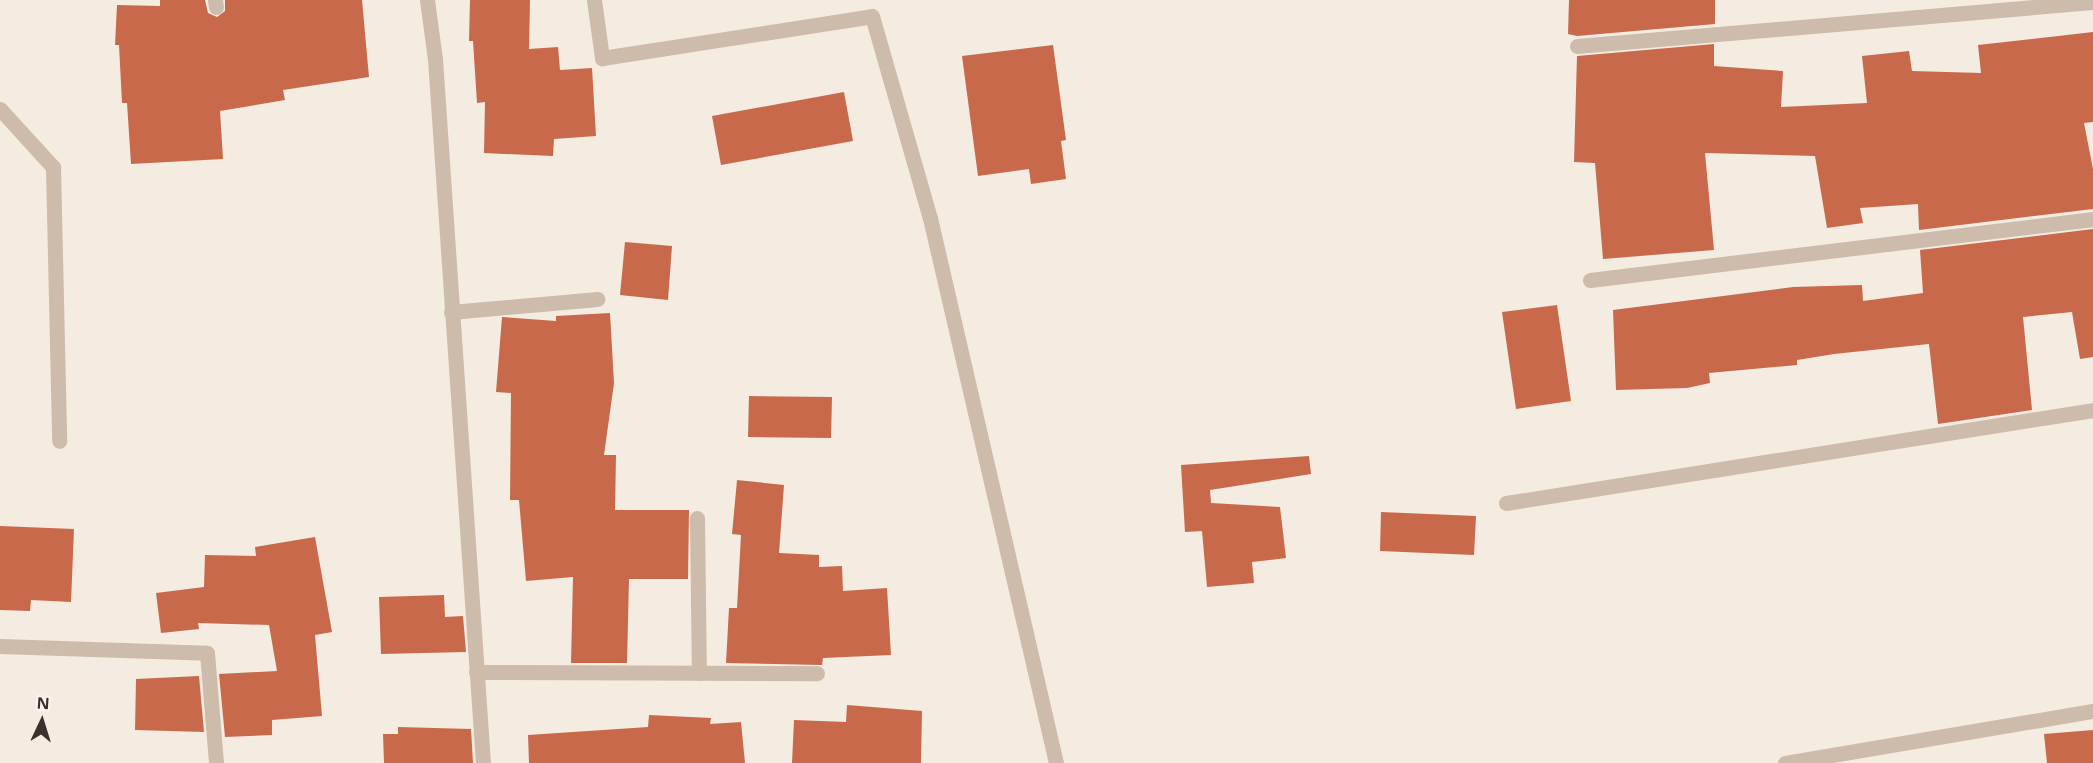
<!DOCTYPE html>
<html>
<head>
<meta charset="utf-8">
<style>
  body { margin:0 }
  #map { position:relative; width:2093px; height:763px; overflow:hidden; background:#f4ebe1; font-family:"Open Sans",sans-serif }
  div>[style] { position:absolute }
  .building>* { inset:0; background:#c8694b }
  .minor>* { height:15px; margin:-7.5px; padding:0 7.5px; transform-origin:7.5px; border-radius:7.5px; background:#cdbbac }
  span { translate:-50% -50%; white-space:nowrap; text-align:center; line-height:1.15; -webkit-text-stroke:6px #fbf5ee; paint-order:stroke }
  .north { position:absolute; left:12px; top:691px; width:60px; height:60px; -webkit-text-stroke:4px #fbf5ee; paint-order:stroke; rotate:4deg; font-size:16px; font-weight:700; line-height:24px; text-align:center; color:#3b302b }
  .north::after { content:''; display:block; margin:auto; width:21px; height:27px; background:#3b302b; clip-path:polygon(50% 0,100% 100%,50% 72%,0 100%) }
</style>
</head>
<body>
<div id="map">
  <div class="building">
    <div style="clip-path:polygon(160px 0,205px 0,208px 13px,217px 17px,225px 11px,225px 0,362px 0,369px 77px,283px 90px,285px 100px,220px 111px,223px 159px,131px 164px,127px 103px,122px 103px,119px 45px,115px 45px,117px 5px,160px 6px)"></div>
    <div style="clip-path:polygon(470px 0,530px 0,529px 49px,558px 47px,560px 70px,592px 68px,596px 136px,554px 139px,553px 156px,484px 153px,485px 102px,477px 103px,473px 41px,469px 41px)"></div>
    <div style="clip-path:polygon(1569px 0,1715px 0,1715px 24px,1577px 36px,1568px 34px)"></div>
    <div style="clip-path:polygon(2093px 32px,2093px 122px,2084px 123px,2093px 169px,2093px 209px,1919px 230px,1918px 204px,1860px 208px,1863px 223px,1827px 228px,1815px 156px,1705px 153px,1714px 250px,1603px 259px,1595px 163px,1574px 162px,1577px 56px,1714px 44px,1714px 66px,1783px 71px,1781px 107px,1867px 103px,1862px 56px,1909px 51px,1912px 71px,1981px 73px,1978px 45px)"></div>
    <div style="clip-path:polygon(1053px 45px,1066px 140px,1061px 141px,1066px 179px,1031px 184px,1029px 169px,978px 176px,962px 56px)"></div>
    <div style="clip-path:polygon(844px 92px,853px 141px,721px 165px,712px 116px)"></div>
    <div style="clip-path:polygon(2093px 229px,2093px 357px,2080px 359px,2072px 312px,2023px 317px,2032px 410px,1938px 424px,1929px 344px,1834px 354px,1797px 360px,1797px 365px,1709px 373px,1710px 383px,1687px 388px,1616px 390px,1613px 310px,1793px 287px,1862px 285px,1863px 301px,1923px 293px,1920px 250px)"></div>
    <div style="clip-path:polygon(625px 242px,672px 246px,668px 300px,620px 295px)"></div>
    <div style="clip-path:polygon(1557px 305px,1571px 401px,1516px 409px,1502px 312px)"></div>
    <div style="clip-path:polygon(610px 313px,614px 383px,604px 455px,616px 455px,615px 510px,689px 510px,688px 579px,629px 579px,627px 663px,571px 663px,573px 577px,526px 581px,519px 500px,510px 500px,511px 393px,496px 392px,502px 317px,556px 321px,556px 316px)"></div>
    <div style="clip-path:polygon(749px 396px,832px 397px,831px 438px,748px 437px)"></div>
    <div style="clip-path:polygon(1309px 456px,1311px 474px,1210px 490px,1211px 503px,1280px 507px,1286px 558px,1252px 562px,1254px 583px,1207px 587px,1202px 531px,1185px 532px,1181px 465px)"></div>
    <div style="clip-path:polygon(737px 480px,784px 485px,779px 553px,819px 555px,819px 567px,842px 566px,843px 591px,887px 588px,891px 655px,823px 658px,822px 665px,726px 663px,729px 608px,737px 608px,741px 535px,732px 534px)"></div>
    <div style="clip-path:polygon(1381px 512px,1476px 516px,1474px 555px,1380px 551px)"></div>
    <div style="clip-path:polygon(0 526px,74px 529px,71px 602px,31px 600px,30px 611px,0 610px)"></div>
    <div style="clip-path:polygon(315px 537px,332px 632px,315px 635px,322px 716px,272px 720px,272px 735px,225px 737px,219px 674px,277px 671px,269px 625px,198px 623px,199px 629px,161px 633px,156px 593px,204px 587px,205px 555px,256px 556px,255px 547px)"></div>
    <div style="clip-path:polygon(444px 595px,445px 617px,463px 616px,466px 652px,381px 654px,379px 597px)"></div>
    <div style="clip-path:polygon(199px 676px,204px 732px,135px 730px,136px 679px)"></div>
    <div style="clip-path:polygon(847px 705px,922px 711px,921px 763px,792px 763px,794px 720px,846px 722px)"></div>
    <div style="clip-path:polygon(649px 715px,711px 718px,710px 724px,741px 722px,745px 763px,529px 763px,528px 735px,648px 727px)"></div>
    <div style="clip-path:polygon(398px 727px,471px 729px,473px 763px,384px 763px,383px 734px,398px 734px)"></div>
    <div style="clip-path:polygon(2093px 730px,2093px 763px,2047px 763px,2044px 734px)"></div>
  </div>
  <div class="minor">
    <div style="left:215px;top:0;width:7px;rotate:82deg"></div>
    <div style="left:427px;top:0;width:60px;rotate:82.3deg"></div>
    <div style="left:435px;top:59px;width:706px;rotate:86.1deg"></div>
    <div style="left:594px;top:0;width:59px;rotate:82.1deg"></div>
    <div style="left:602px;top:58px;width:273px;rotate:-8.8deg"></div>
    <div style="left:872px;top:16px;width:210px;rotate:74deg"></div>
    <div style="left:930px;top:218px;width:559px;rotate:76.98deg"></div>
    <div style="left:1577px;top:46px;width:518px;rotate:-4.87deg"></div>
    <div style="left:0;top:109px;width:79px;rotate:47.6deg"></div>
    <div style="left:53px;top:167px;width:274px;rotate:88.7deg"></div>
    <div style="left:1590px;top:280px;width:507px;rotate:-6.91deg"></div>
    <div style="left:451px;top:312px;width:147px;rotate:-5.1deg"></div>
    <div style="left:1506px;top:503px;width:594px;rotate:-9deg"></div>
    <div style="left:697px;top:518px;width:155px;rotate:89.3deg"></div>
    <div style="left:0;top:646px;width:207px;rotate:1.9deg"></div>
    <div style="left:207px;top:653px;width:110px;rotate:85.3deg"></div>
    <div style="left:476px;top:672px;width:341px;rotate:0.2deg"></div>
    <div style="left:1785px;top:763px;width:312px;rotate:-9.6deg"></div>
  </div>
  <div class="north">N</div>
</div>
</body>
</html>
